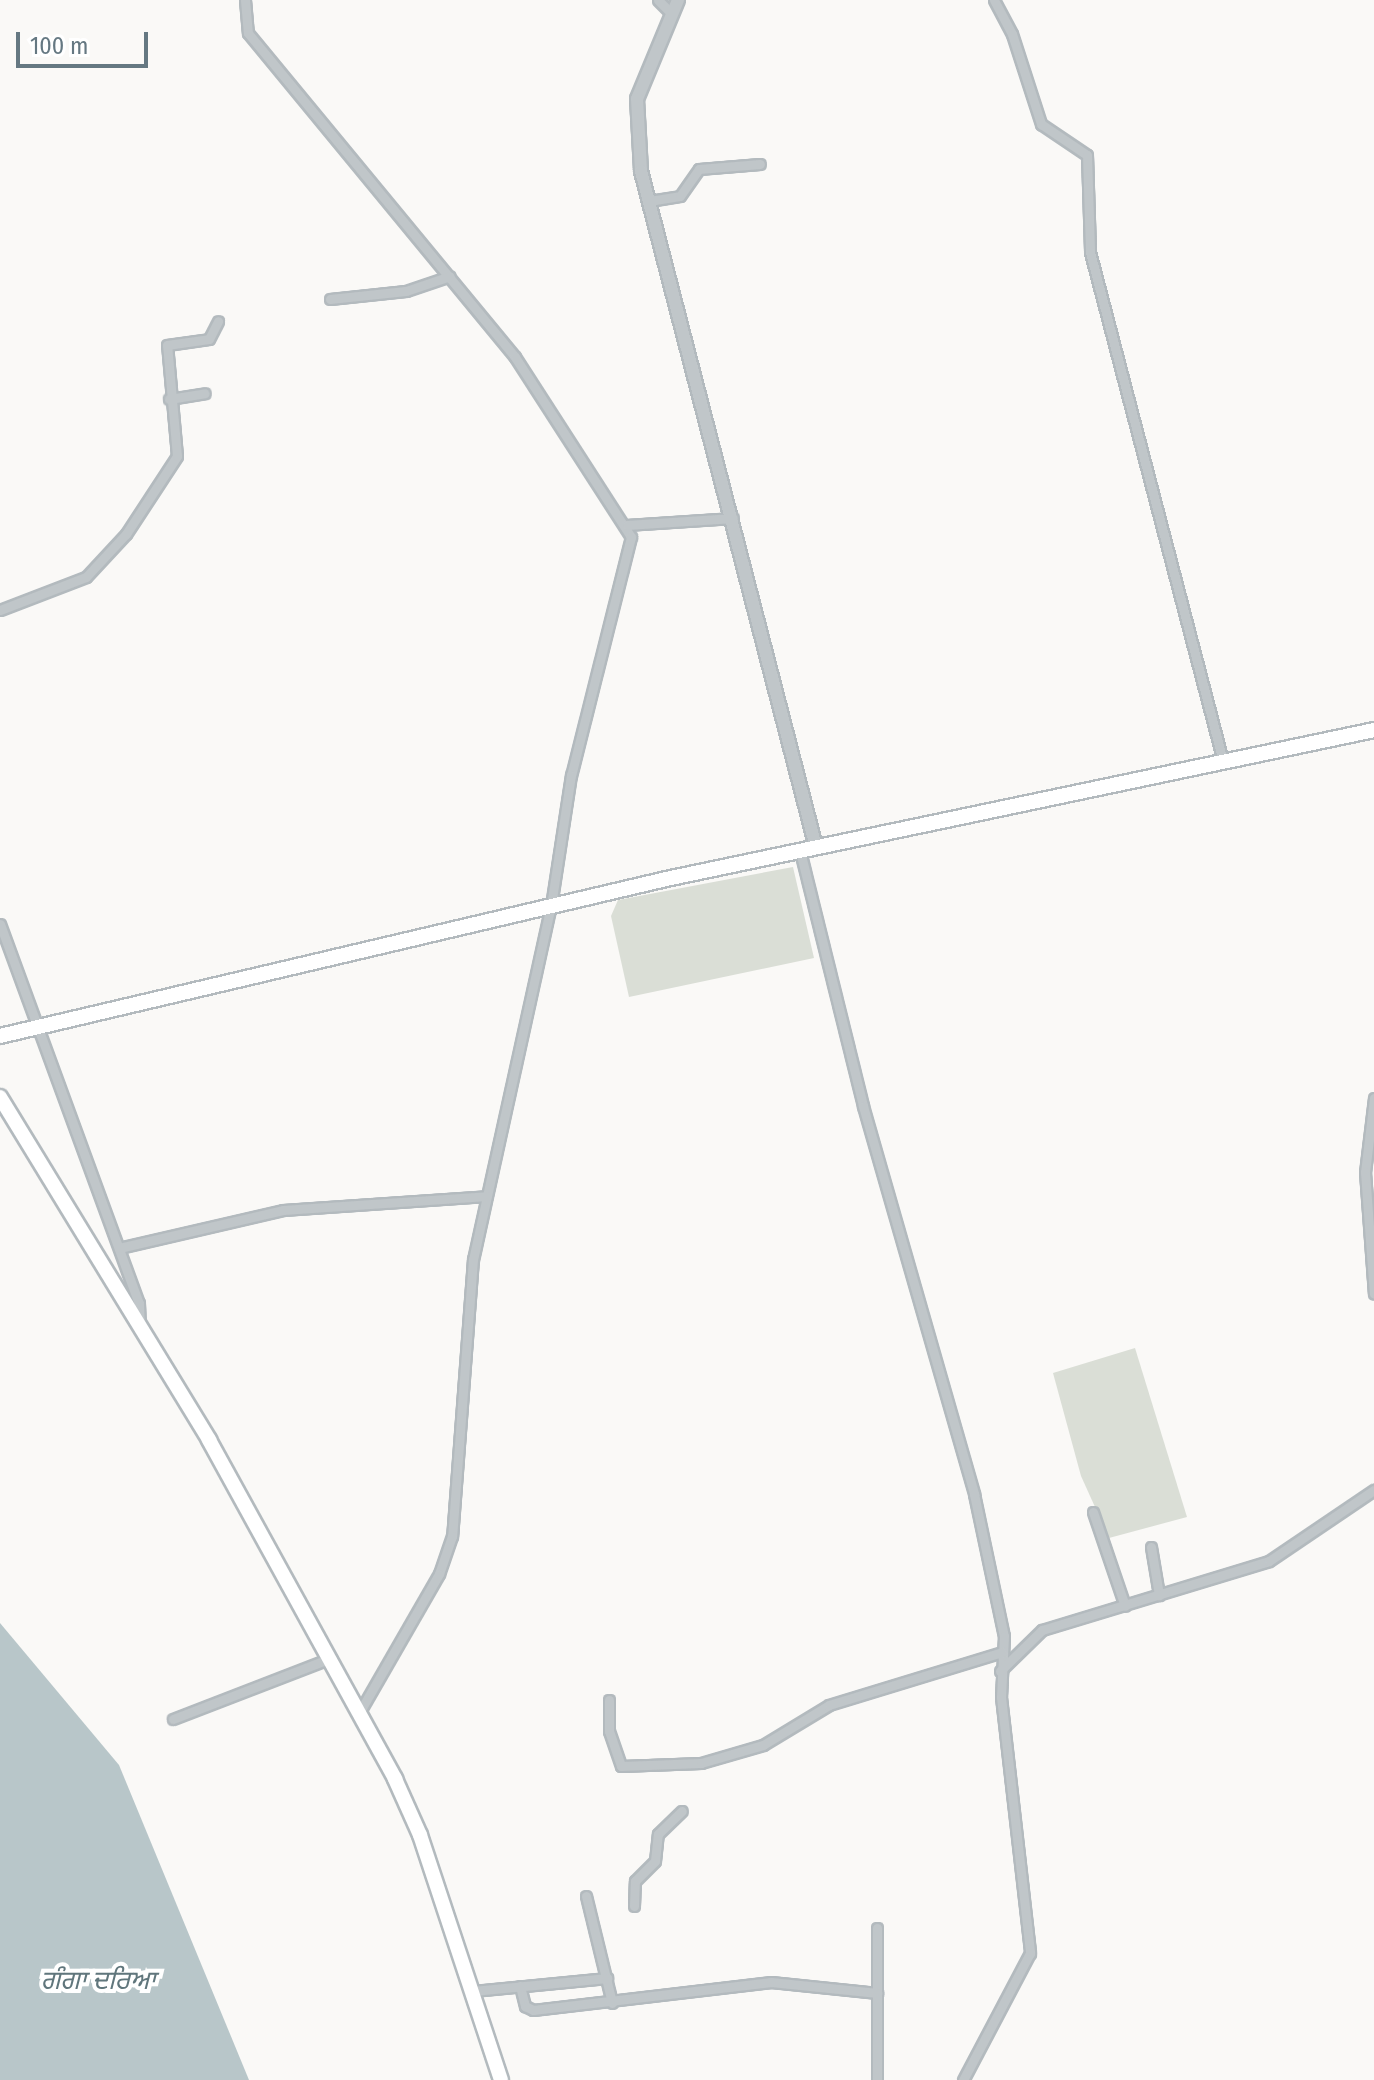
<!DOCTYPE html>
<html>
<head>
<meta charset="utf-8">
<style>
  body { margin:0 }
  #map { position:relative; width:1374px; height:2080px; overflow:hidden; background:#faf9f7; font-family:"Fira Sans Condensed","Noto Sans Gurmukhi",sans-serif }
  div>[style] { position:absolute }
  .green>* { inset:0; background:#daded6 }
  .water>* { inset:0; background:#b8c6c9 }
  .roads { filter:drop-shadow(2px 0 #b3babe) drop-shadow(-2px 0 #b3babe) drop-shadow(0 2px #b3babe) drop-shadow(0 -2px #b3babe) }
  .minor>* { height:9px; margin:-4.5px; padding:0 4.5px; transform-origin:4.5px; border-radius:4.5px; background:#c0c6c9 }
  .tertiary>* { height:12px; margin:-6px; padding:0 6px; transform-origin:6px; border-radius:6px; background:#c0c6c9 }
  .secondary>* { height:14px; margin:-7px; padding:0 7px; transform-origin:7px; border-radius:7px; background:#fff }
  span { translate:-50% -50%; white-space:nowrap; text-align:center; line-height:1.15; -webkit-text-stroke:8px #fff; paint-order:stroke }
  .water-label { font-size:26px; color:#60767c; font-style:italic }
  .scale { position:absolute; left:16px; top:32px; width:132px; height:36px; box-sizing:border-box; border:4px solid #657882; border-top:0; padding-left:10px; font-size:24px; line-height:28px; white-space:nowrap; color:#657882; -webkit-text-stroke:6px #fff; paint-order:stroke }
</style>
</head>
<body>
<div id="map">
  <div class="green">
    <div style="clip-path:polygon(793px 867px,814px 958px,629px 997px,611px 916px,618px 900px)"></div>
    <div style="clip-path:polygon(1135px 1348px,1187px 1517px,1109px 1538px,1081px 1476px,1053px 1373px)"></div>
  </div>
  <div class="water">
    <div style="clip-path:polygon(0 1623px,119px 1765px,249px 2080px,0 2080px)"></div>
  </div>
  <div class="roads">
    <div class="minor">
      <div style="left:245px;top:0;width:33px;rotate:85deg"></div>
      <div style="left:248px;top:33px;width:420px;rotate:50.5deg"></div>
      <div style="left:515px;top:357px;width:214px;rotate:57.2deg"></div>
      <div style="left:631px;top:537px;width:245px;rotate:104.1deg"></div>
      <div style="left:571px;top:775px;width:132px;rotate:98.7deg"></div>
      <div style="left:551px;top:905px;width:362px;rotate:102.4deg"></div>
      <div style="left:473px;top:1259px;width:278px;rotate:94.3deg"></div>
      <div style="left:452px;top:1536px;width:40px;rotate:108.9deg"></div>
      <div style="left:439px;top:1574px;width:160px;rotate:119.9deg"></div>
      <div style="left:658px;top:0;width:18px;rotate:45deg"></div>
      <div style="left:994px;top:0;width:38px;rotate:62deg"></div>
      <div style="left:1012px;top:34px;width:95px;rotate:72.1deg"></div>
      <div style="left:1041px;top:124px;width:55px;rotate:34deg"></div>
      <div style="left:1087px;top:155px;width:97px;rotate:88.2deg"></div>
      <div style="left:1090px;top:252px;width:526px;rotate:75.36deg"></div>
      <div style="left:649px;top:201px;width:31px;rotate:-9deg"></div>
      <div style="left:680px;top:196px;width:33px;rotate:-55deg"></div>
      <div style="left:699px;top:169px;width:61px;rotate:-4.7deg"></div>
      <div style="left:330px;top:299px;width:76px;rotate:-6deg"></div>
      <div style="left:406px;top:291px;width:46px;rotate:-18.8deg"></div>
      <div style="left:169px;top:399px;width:36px;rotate:-9deg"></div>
      <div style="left:627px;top:525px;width:106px;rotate:-3.8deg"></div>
      <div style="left:0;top:610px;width:92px;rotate:-21deg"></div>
      <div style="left:86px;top:577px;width:59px;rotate:-47.1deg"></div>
      <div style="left:126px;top:534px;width:93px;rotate:-56.8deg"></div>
      <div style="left:177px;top:456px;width:111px;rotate:-95.1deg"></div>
      <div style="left:167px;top:345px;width:42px;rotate:-8.1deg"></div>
      <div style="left:209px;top:339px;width:20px;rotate:-63deg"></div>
      <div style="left:800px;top:851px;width:263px;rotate:76.1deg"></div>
      <div style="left:863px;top:1106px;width:404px;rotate:74deg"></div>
      <div style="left:974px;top:1494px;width:145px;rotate:78.1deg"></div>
      <div style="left:1004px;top:1636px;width:61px;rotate:92.8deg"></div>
      <div style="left:1001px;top:1697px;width:258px;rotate:83.5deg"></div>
      <div style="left:1030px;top:1953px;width:144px;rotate:117.8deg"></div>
      <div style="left:0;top:924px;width:404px;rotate:69.9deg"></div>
      <div style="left:139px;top:1303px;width:24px;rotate:88deg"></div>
      <div style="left:1374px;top:1098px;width:75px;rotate:96.9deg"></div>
      <div style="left:1365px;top:1172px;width:122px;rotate:85.8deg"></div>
      <div style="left:119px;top:1248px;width:168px;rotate:-13deg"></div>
      <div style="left:283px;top:1210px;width:204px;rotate:-3.9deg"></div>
      <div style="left:1093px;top:1512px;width:99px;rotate:71.2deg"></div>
      <div style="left:1151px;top:1547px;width:49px;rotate:80.5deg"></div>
      <div style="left:1000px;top:1671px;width:59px;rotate:-44.3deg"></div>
      <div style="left:1042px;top:1630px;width:237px;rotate:-16.9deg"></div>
      <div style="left:1269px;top:1561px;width:127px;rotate:-34.1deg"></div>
      <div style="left:609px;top:1700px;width:31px;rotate:90deg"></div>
      <div style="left:609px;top:1731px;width:37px;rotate:71deg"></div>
      <div style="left:621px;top:1766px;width:80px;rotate:-2.1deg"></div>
      <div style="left:701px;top:1763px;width:65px;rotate:-16.2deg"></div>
      <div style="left:763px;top:1745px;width:77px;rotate:-31.2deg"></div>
      <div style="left:829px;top:1705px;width:181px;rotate:-17deg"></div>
      <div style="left:173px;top:1719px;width:169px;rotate:-21.1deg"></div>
      <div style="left:586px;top:1896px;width:110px;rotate:76.3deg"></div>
      <div style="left:634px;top:1906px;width:25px;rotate:-88deg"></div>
      <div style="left:635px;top:1881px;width:28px;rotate:-45deg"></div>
      <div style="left:655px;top:1861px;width:27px;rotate:-84deg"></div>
      <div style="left:658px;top:1834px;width:33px;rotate:-44deg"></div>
      <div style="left:877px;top:1928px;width:152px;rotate:90deg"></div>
      <div style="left:520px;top:1986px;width:21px;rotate:76deg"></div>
      <div style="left:525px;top:2006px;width:9px;rotate:27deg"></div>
      <div style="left:533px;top:2010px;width:240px;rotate:-6.7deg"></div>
      <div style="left:771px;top:1982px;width:107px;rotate:5.9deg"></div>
      <div style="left:473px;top:1991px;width:135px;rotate:-5.5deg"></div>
    </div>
    <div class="tertiary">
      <div style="left:678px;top:0;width:107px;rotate:112.5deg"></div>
      <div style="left:637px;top:99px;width:72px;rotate:86.8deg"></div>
      <div style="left:641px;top:171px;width:698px;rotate:75.49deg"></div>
    </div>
    <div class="secondary">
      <div style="left:0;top:1036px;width:684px;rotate:-13.26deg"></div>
      <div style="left:666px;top:879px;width:724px;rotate:-11.88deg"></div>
      <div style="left:0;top:1097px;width:402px;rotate:58.6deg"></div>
      <div style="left:209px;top:1440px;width:387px;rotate:61.2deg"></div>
      <div style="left:395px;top:1779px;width:61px;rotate:65.9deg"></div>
      <div style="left:420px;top:1835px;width:258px;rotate:71.7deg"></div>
    </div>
  </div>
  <div class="water-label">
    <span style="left:98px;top:1981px">ਗੰਗਾ ਦਰਿਆ</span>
  </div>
  <div class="scale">100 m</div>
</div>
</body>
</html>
